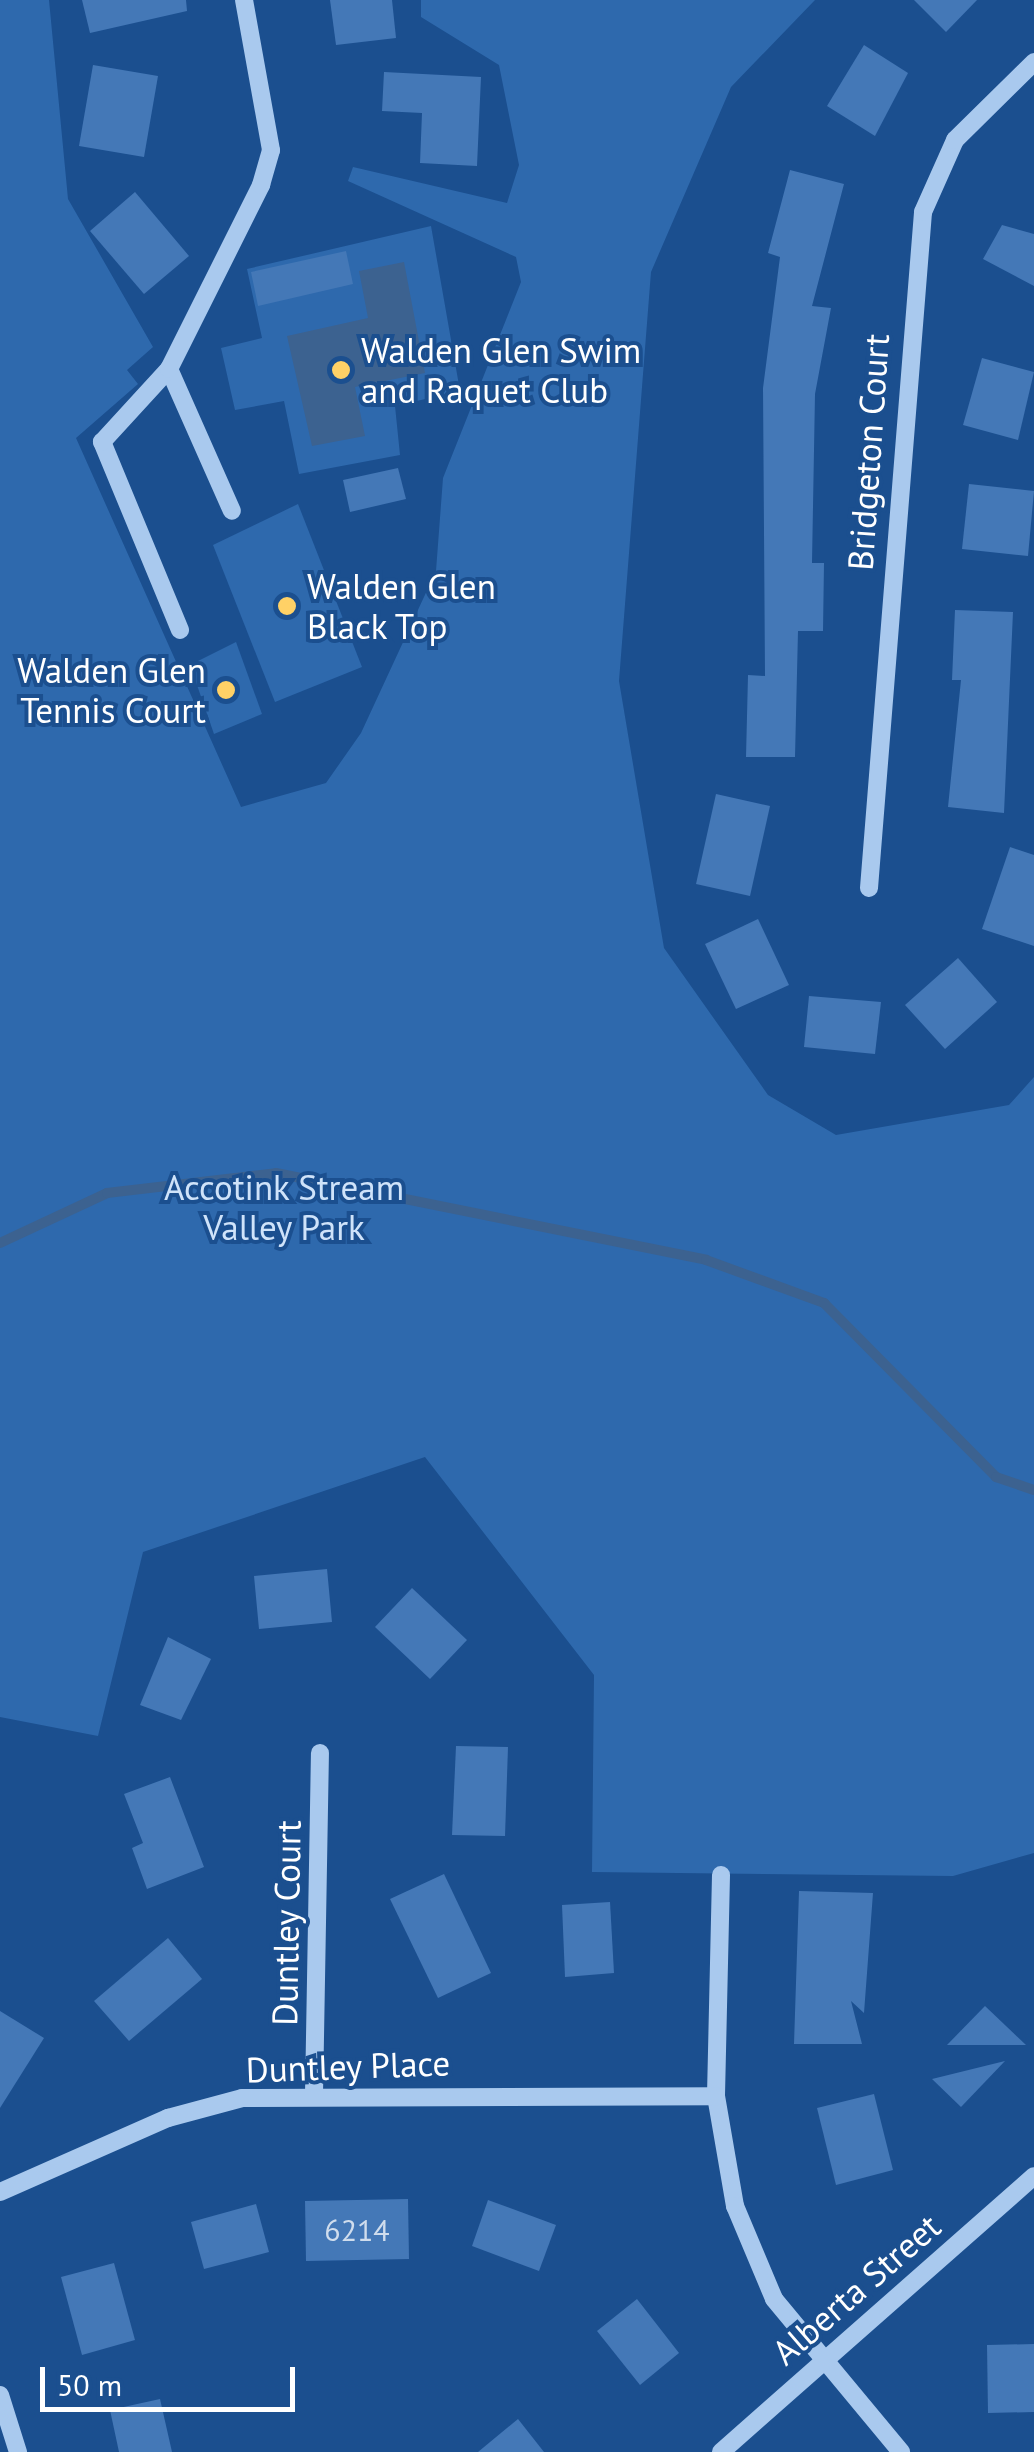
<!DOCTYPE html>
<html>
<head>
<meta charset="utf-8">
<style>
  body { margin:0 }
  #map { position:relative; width:1034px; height:2452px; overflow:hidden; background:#1b4f8f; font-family:"PT Sans",sans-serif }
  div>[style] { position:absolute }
  .green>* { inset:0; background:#2e69ad }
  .water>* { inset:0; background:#3c6290 }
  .stream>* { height:10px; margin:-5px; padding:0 5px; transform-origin:5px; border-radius:5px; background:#3c6290 }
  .building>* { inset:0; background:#4478b7 }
  .minor>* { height:18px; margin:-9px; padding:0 9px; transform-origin:9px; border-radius:9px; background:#a9c9ee }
  .dots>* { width:28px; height:28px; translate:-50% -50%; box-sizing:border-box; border:5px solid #1b4f8f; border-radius:50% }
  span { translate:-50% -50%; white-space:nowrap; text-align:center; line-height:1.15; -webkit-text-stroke:8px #1b4f8f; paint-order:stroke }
  .number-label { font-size:30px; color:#d0dded }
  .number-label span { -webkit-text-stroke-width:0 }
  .poi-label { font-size:35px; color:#fff }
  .left { translate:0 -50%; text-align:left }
  .right { translate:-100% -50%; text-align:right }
  .street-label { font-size:35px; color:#fff }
  .park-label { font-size:35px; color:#cfe3fa }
  .scale { position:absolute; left:40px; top:2367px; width:255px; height:45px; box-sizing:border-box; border:5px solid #fff; border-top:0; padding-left:12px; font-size:30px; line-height:35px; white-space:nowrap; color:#fff; -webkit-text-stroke:8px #1b4f8f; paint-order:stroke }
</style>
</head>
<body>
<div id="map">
  <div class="green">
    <div style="clip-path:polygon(0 0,49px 0,68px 199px,153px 347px,127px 370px,138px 384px,76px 438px,241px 807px,326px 783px,361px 733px,436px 571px,443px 478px,521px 282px,516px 257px,348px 181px,353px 167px,507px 203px,519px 165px,499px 65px,421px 17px,421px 0,815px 0,731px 87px,651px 272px,619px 681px,664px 948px,768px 1095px,836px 1135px,1009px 1105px,1034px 1077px,1034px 1853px,953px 1876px,592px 1872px,594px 1675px,425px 1457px,143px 1552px,98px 1736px,0 1717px)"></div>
    <div style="clip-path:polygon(431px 226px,460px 391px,395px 406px,400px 455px,299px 474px,284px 401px,235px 410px,221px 348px,262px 338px,247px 269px)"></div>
    <div style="clip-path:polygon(298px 504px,362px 667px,275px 702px,213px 545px)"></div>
    <div style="clip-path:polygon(236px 642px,262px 714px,214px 734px,190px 665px)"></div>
  </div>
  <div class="water">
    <div style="clip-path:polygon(404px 262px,425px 373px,355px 387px,365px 436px,312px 446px,287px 336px,368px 318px,359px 271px)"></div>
  </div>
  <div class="stream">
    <div style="left:0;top:1243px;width:118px;rotate:-25deg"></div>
    <div style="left:107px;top:1193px;width:170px;rotate:-6.7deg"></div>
    <div style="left:276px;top:1173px;width:439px;rotate:11.4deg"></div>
    <div style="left:706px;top:1260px;width:126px;rotate:20deg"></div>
    <div style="left:824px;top:1303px;width:245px;rotate:45.3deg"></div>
    <div style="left:996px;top:1477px;width:40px;rotate:18.9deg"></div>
  </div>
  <div class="building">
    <div style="clip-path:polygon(82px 0,186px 0,187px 11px,90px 33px)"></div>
    <div style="clip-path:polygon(330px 0,392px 0,396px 38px,336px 45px)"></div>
    <div style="clip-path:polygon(914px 0,977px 0,946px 32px)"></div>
    <div style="clip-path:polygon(864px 45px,908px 73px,875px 136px,827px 106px)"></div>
    <div style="clip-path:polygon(93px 65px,158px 76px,144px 157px,79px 146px)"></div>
    <div style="clip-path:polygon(384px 72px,481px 77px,477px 166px,420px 163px,422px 113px,382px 111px)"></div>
    <div style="clip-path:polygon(790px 170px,844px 184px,812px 306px,831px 308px,815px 394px,812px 563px,824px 563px,823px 631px,798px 631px,795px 757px,746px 757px,748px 675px,765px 676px,763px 388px,780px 257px,768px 253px)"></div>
    <div style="clip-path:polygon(135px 192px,189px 256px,144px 294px,90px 231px)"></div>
    <div style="clip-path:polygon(1002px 225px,1034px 234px,1034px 286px,983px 259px)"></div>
    <div style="clip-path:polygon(346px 251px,353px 284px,258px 306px,251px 272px)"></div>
    <div style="clip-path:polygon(982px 358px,1034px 372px,1018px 440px,963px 425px)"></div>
    <div style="clip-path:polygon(398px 468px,406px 499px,350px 512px,343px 480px)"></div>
    <div style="clip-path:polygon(969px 484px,1034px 491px,1028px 556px,962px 549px)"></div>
    <div style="clip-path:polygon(955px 610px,1013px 612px,1004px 813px,948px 807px,961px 680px,952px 680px)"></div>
    <div style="clip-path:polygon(716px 794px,770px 806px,750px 896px,696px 884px)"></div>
    <div style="clip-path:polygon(1010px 847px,1034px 855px,1034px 946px,982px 929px)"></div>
    <div style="clip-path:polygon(758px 919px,789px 985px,736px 1009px,705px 944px)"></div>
    <div style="clip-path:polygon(958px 958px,997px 1002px,945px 1049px,905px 1005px)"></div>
    <div style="clip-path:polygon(809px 996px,881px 1002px,875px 1054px,804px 1047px)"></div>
    <div style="clip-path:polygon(327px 1569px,332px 1622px,259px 1629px,254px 1576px)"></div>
    <div style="clip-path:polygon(412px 1588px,467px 1640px,430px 1679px,375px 1627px)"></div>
    <div style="clip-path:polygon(168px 1637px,211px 1659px,181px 1720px,140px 1705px)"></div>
    <div style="clip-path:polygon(456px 1746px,508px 1747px,505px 1836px,452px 1835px)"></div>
    <div style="clip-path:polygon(170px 1777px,204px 1867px,147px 1889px,132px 1848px,143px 1843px,124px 1794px)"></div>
    <div style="clip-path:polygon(444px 1874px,491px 1973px,438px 1998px,390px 1899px)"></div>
    <div style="clip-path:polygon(799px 1891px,873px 1893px,864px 2013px,851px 2001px,862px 2044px,794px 2044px)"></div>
    <div style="clip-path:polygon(610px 1902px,614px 1973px,565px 1977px,562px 1905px)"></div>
    <div style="clip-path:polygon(168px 1938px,202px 1979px,129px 2041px,94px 2001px)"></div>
    <div style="clip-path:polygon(985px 2006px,1026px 2045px,947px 2045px)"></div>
    <div style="clip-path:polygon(0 2011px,44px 2038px,0 2108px)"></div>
    <div style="clip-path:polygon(1005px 2061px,961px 2107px,932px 2079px)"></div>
    <div style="clip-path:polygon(874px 2094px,893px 2170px,836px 2185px,817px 2108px)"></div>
    <div style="clip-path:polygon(408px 2199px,409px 2259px,306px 2261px,305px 2201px)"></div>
    <div style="clip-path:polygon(488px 2200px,556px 2225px,539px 2271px,472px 2246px)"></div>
    <div style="clip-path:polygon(256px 2204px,269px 2252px,204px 2269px,191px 2222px)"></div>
    <div style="clip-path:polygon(114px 2263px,135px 2340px,82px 2355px,61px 2277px)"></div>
    <div style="clip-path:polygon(637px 2299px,679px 2353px,640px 2385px,597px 2331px)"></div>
    <div style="clip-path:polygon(1034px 2344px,1034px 2412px,988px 2413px,987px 2345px)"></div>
    <div style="clip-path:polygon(160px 2399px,172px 2452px,119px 2452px,110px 2410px)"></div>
    <div style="clip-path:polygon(518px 2419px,544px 2452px,478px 2452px)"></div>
  </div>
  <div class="minor">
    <div style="left:169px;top:369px;width:155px;rotate:66.1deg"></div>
    <div style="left:180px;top:630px;width:204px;rotate:-112.5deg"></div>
    <div style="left:102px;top:442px;width:99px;rotate:-47.5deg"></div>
    <div style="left:169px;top:369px;width:206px;rotate:-63.4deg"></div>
    <div style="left:261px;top:185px;width:36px;rotate:-74deg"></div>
    <div style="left:271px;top:150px;width:152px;rotate:-100.2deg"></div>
    <div style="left:869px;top:888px;width:678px;rotate:-85.43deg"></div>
    <div style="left:923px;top:212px;width:79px;rotate:-66deg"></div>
    <div style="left:955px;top:140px;width:111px;rotate:-44.6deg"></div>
    <div style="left:721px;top:1875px;width:221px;rotate:91.3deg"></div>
    <div style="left:716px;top:2096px;width:112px;rotate:80.2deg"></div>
    <div style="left:735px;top:2206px;width:101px;rotate:67.2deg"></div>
    <div style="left:774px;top:2299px;width:199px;rotate:50.3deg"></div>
    <div style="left:314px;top:2094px;width:341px;rotate:-89deg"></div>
    <div style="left:0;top:2192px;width:184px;rotate:-23.8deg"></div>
    <div style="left:168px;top:2118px;width:77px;rotate:-15.1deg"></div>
    <div style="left:242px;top:2098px;width:474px;rotate:-0.2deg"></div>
    <div style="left:0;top:2395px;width:60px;rotate:72.5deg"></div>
    <div style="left:721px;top:2452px;width:417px;rotate:-41.4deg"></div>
  </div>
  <div class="dots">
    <div style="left:341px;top:370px;background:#ffd166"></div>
    <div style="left:287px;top:606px;background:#ffd166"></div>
    <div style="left:226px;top:690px;background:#ffd166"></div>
  </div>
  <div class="number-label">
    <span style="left:357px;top:2230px">6214</span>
  </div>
  <div class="poi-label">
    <span class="left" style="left:361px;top:370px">Walden Glen Swim<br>and Raquet Club</span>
    <span class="left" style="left:307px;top:606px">Walden Glen<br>Black Top</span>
    <span class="right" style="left:206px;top:690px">Walden Glen<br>Tennis Court</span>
  </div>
  <div class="street-label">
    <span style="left:868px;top:452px;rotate:-86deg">Bridgeton Court</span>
    <span style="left:286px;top:1923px;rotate:-89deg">Duntley Court</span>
    <span style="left:348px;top:2066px;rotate:-2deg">Duntley Place</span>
    <span style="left:856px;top:2289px;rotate:-41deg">Alberta Street</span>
  </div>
  <div class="park-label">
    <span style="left:284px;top:1207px">Accotink Stream<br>Valley Park</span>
  </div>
  <div class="scale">50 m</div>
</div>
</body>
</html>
